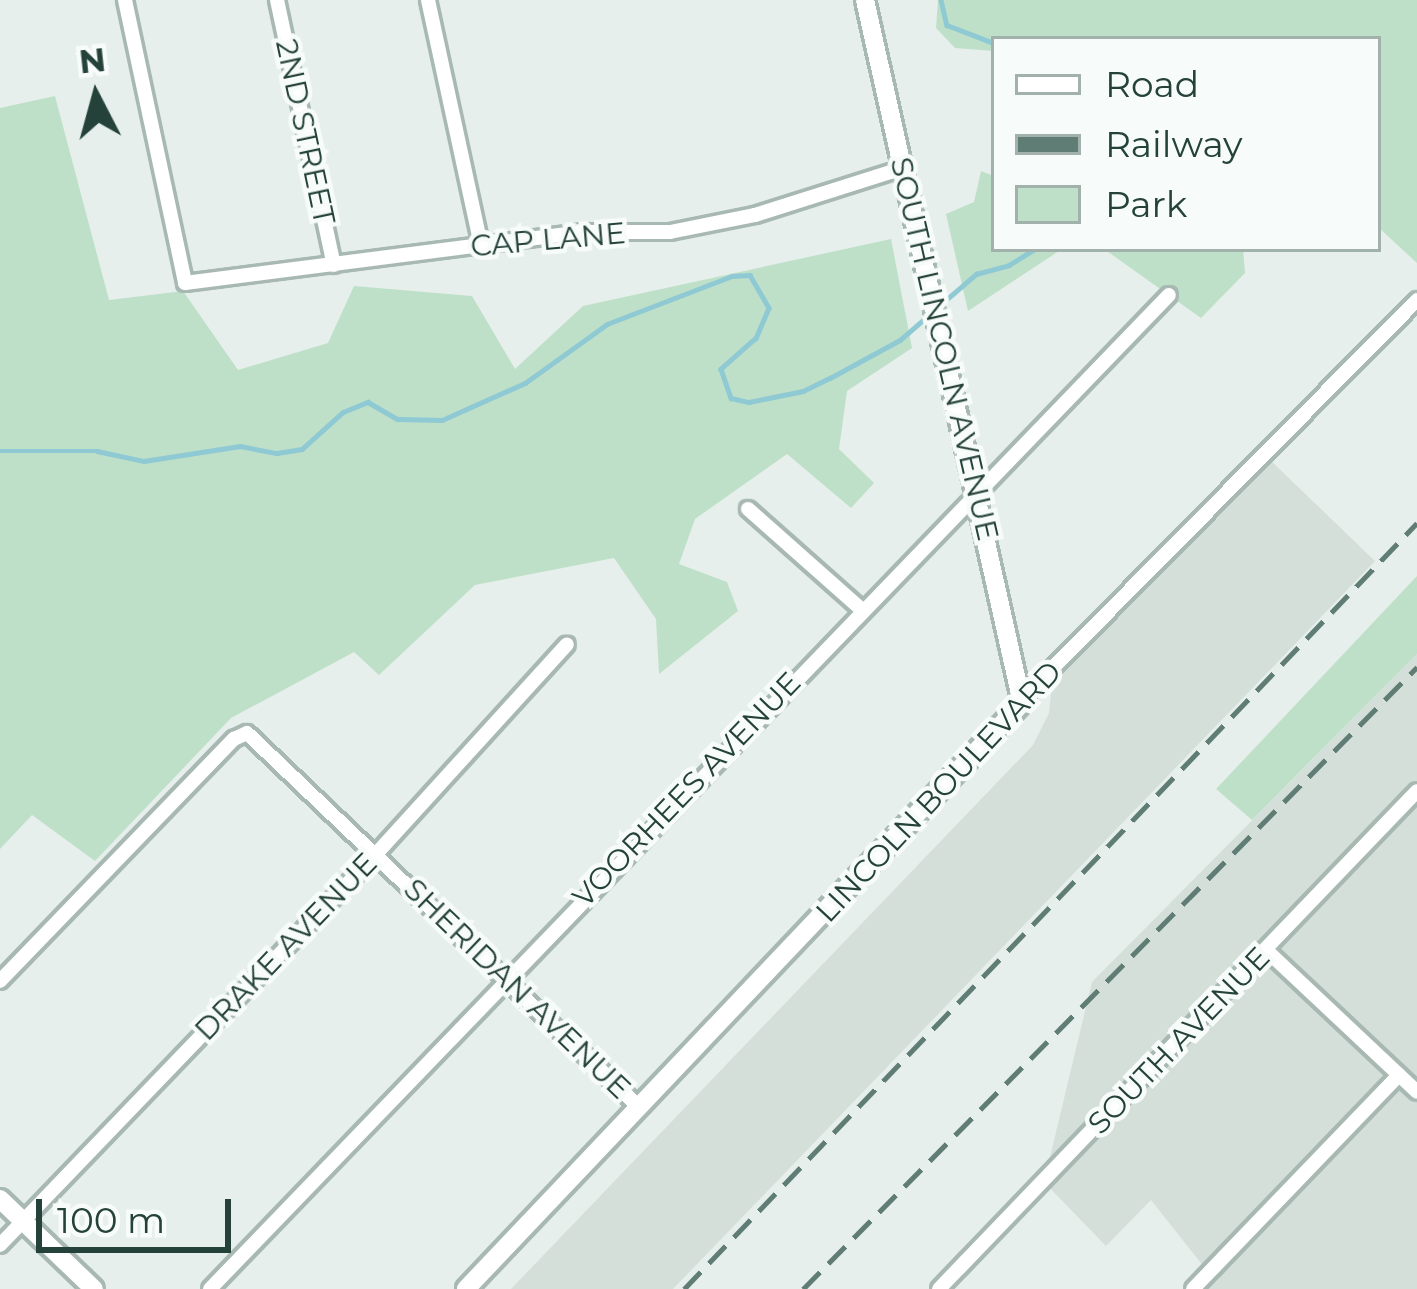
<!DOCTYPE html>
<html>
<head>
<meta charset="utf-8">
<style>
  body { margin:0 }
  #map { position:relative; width:1417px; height:1289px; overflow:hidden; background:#e6efeb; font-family:Montserrat,sans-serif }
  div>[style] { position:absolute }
  .built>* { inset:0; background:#d4dfda }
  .green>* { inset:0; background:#bfe0c8 }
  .stream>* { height:4.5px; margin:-2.25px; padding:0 2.25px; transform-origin:2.25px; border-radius:2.25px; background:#8ec9d4 }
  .roads { filter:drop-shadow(3px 0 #a8b8b2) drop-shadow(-3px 0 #a8b8b2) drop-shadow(0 3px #a8b8b2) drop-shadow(0 -3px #a8b8b2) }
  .street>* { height:14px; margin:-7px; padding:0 7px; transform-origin:7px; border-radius:7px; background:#fff }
  .secondary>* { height:18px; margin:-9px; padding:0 9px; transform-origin:9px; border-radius:9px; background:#fff }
  .rail>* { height:4.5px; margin-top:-2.25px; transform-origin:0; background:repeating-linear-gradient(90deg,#5f7d75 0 24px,transparent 0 36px) }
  span { translate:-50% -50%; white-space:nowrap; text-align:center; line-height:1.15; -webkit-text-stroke:9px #f7fbf9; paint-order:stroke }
  .street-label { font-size:30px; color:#24423a }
  .legend { position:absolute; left:991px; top:36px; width:390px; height:216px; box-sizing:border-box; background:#f7fbf9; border:3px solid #a3b1ad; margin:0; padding:15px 21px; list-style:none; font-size:36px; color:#24423a }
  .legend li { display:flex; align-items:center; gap:24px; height:60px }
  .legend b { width:60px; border:3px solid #a3b1ad }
  .north { position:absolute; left:36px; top:36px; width:120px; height:120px; -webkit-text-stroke:9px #f7fbf9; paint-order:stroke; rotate:354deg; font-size:33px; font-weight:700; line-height:48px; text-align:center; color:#24423a }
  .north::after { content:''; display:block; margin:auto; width:42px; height:54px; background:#24423a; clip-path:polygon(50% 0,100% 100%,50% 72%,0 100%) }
  .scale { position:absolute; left:36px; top:1199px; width:195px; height:54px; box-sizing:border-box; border:6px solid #24423a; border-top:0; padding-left:15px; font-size:36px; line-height:42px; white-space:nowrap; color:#24423a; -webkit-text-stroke:9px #f7fbf9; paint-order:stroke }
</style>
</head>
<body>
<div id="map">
  <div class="built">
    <div style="clip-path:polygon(1268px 458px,1375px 561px,673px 1289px,511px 1289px,1033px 745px,1049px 713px,1052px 683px)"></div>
    <div style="clip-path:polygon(1417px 654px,1417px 1289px,1193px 1289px,1208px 1272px,1151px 1200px,1106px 1246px,1044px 1182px,1092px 982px)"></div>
  </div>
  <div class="green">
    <div style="clip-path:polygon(938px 0,1417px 0,1417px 263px,1378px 227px,1378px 39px,994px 39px,994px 51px,955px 48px,936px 28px)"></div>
    <div style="clip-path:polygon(55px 96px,109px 300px,183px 291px,238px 370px,328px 343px,354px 286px,472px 296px,515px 369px,583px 306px,891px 239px,912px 348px,847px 391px,839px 449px,874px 483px,851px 508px,787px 454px,695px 519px,679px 564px,727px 582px,738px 611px,659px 674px,656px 619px,614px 558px,475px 585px,379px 675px,354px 652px,231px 718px,95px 861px,32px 815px,0 849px,0 108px)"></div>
    <div style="clip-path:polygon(981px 171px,994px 176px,994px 249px,1062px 249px,968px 311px,946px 214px,974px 202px)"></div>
    <div style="clip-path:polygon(1104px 249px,1243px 249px,1245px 273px,1201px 318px)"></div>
    <div style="clip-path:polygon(1417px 576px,1417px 654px,1252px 820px,1216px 789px)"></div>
  </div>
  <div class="stream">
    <div style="left:941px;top:0;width:26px;rotate:77deg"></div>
    <div style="left:947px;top:25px;width:50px;rotate:21deg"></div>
    <div style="left:939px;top:306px;width:49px;rotate:-40.9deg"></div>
    <div style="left:976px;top:274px;width:34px;rotate:-15deg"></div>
    <div style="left:1009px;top:265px;width:31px;rotate:-32deg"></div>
    <div style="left:0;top:451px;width:97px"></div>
    <div style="left:97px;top:451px;width:48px;rotate:12deg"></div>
    <div style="left:144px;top:461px;width:97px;rotate:-8.9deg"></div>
    <div style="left:240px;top:446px;width:38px;rotate:11deg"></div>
    <div style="left:277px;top:453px;width:25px;rotate:-9deg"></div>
    <div style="left:302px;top:449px;width:55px;rotate:-42.1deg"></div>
    <div style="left:343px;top:412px;width:27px;rotate:-22deg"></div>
    <div style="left:368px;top:402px;width:34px;rotate:30deg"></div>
    <div style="left:398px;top:419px;width:44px;rotate:1.3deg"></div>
    <div style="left:442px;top:420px;width:91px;rotate:-24deg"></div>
    <div style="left:525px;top:383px;width:101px;rotate:-35.7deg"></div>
    <div style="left:607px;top:324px;width:134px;rotate:-21deg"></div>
    <div style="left:732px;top:276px;width:18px;rotate:-3deg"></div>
    <div style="left:750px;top:275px;width:38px;rotate:60deg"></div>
    <div style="left:769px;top:308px;width:33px;rotate:113deg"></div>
    <div style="left:756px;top:338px;width:47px;rotate:138.5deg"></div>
    <div style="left:721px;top:369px;width:31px;rotate:71deg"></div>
    <div style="left:731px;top:398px;width:18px;rotate:13deg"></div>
    <div style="left:749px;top:402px;width:55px;rotate:-11.5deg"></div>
    <div style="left:803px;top:391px;width:30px;rotate:-26deg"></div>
    <div style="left:830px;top:378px;width:80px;rotate:-28.5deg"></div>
    <div style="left:900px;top:340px;width:40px;rotate:-41deg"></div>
  </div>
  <div class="roads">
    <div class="street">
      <div style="left:125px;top:0;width:289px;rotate:78deg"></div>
      <div style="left:185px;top:283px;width:403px;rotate:-7.3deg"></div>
      <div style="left:585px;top:232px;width:85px"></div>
      <div style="left:670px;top:232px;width:87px;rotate:-11.3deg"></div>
      <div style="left:755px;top:215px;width:155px;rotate:-17.6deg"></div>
      <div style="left:277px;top:0;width:271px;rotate:77.9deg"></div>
      <div style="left:428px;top:0;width:251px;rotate:77.8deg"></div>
      <div style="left:748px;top:509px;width:151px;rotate:41.5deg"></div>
      <div style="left:1023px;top:698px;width:560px;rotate:-45.29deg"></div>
      <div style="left:1266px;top:950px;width:207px;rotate:43.2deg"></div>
      <div style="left:0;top:981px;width:337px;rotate:-46deg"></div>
      <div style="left:234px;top:739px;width:14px;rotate:-25deg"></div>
      <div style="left:247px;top:733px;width:543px;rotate:43.66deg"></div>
      <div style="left:0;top:1245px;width:544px;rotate:-46.12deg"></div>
      <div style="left:377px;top:853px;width:282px;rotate:-47.7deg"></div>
      <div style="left:210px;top:1289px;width:1381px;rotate:-46.03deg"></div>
      <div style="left:939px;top:1289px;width:690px;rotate:-46.17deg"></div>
      <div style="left:1193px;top:1289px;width:297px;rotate:-46.1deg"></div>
    </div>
    <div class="secondary">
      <div style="left:0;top:1199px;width:130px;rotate:43.8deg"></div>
      <div style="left:466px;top:1289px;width:808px;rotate:-46.5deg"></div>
      <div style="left:1022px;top:703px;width:720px;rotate:-102.59deg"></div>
    </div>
  </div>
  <div class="rail">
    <div style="left:684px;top:1289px;width:1060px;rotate:-46.26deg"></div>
    <div style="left:803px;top:1289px;width:874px;rotate:-45.37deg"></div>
  </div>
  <div class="street-label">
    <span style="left:305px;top:132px;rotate:78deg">2ND STREET</span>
    <span style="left:548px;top:240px;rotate:-5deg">CAP LANE</span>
    <span style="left:944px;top:349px;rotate:77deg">SOUTH LINCOLN AVENUE</span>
    <span style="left:687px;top:790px;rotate:-46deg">VOORHEES AVENUE</span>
    <span style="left:939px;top:792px;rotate:-47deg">LINCOLN BOULEVARD</span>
    <span style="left:286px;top:947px;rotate:-46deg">DRAKE AVENUE</span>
    <span style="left:517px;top:989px;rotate:44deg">SHERIDAN AVENUE</span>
    <span style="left:1179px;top:1041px;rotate:-46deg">SOUTH AVENUE</span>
  </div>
  <ul class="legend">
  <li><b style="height:15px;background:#fff"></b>Road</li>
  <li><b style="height:15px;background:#5f7d75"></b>Railway</li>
  <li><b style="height:33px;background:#bfe0c8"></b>Park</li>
  </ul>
  <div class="north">N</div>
  <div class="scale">100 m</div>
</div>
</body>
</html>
